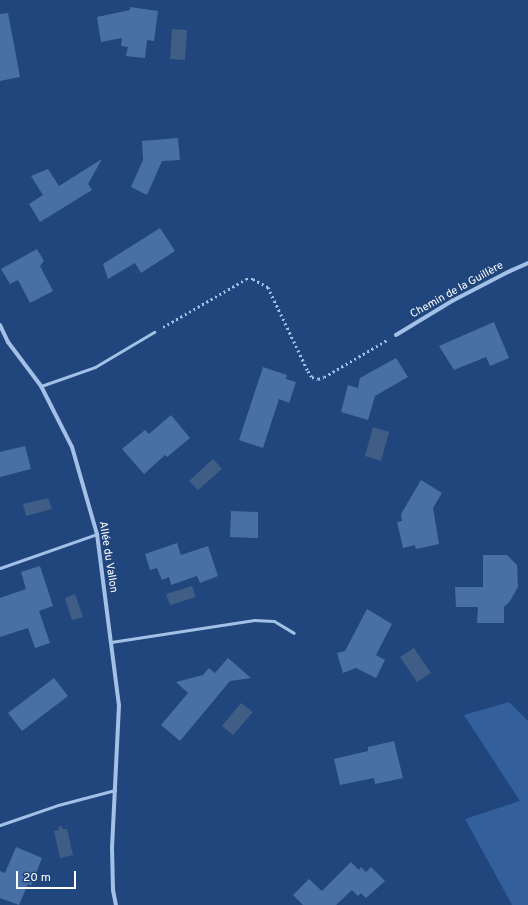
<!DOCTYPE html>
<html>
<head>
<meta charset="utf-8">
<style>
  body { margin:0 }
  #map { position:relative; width:528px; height:905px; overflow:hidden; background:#20467d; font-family:Overpass,sans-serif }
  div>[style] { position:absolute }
  .green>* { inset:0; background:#335f9b }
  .water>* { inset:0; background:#405d85 }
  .building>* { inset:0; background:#4870a6 }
  .path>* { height:2.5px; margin-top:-1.25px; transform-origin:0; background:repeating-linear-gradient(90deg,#a3c0e7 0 2px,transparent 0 5px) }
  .service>* { height:3px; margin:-1.5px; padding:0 1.5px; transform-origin:1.5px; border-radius:1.5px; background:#a3c0e7 }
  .minor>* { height:4px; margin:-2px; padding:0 2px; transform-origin:2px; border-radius:2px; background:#a3c0e7 }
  span { translate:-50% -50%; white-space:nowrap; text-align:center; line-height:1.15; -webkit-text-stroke:3px #20467d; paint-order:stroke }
  .street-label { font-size:11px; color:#fff }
  .scale { position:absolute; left:16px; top:871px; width:60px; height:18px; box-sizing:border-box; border:2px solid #fff; border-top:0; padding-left:5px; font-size:12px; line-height:14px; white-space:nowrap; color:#fff; -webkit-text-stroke:3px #20467d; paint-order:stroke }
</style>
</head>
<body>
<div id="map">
  <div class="green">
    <div style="clip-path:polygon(509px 702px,528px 721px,528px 905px,512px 905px,465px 819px,520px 801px,464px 715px)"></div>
  </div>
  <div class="water">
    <div style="clip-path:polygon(172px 29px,187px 30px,185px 60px,170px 59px)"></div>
    <div style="clip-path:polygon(373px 427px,389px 432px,381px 461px,365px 456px)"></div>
    <div style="clip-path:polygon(213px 459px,222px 469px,198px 490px,189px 481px)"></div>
    <div style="clip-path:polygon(48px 498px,52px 509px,26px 516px,23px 504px)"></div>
    <div style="clip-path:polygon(192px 586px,196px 597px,170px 605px,166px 594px)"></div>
    <div style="clip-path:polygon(75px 594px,83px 617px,72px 620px,65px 598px)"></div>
    <div style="clip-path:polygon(414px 648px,431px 673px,417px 682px,400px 657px)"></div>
    <div style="clip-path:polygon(241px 703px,253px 712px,233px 735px,222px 726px)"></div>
    <div style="clip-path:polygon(62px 826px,63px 829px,67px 829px,73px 855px,60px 858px,54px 831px,59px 830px,58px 827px)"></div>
  </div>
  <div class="building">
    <div style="clip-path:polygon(130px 7px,158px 11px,154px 41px,147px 40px,145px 58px,126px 56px,128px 47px,121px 46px,122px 38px,101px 42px,97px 17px,130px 10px)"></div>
    <div style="clip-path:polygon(8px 13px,20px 77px,0 81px,0 14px)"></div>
    <div style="clip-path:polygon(178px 138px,180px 160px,162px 161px,147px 195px,131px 187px,143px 160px,142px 141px)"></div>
    <div style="clip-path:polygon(102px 159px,88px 184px,92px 190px,40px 222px,29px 204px,43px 195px,31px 176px,48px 169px,59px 186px)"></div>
    <div style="clip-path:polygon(160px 228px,175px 251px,141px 273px,135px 263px,108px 279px,103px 264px)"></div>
    <div style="clip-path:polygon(37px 249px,44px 261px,40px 266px,53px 291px,30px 303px,18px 280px,10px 284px,1px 269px)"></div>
    <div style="clip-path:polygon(494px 322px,509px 358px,490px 366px,486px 357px,454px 370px,439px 346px)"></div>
    <div style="clip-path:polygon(396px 358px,408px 377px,375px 396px,368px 420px,341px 412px,348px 385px,358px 388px,360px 378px)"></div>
    <div style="clip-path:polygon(263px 367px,287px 375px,286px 379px,296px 382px,289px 403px,279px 399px,263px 448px,239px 440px)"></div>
    <div style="clip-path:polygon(171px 415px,190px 438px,167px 457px,165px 455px,144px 474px,122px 449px,145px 430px,149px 434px)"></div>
    <div style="clip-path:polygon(25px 446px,31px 469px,0 477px,0 452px)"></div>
    <div style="clip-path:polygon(421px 480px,442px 493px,433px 508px,439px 544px,416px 549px,415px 545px,403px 548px,397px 522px,402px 521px,401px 514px)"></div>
    <div style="clip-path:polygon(231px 511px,258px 512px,258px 538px,230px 537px)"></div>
    <div style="clip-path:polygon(177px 543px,181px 555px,208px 546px,218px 576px,200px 583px,197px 576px,171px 585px,169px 577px,162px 580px,157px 568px,150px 570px,145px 554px)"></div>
    <div style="clip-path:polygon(483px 555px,507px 555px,517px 565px,518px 587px,510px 601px,504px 607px,504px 623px,477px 623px,478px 607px,456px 607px,455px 587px,483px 587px)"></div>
    <div style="clip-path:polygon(40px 566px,53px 606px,39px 611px,50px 643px,35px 648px,28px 628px,0 637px,0 598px,26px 589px,21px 572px)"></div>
    <div style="clip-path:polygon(367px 609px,392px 624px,376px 655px,385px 660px,376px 678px,356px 668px,343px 673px,337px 653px,345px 651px)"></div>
    <div style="clip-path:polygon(228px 658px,251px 678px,230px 681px,180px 741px,161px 725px,188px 693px,176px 682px,203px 675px,209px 668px,215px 673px)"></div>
    <div style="clip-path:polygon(54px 678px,68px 696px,22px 731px,8px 713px)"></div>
    <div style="clip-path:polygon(394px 741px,403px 778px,375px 784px,374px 778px,340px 785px,334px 759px,368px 751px,368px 747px)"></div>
    <div style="clip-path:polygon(16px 847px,42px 858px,31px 886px,28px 884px,19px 905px,0 898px,0 871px,5px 873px)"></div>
    <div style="clip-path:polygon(351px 862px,359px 870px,361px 867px,366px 872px,371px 867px,385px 881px,366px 898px,361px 893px,358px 896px,352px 890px,336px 905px,303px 905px,293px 895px,309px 879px,322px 891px)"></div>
  </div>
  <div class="path">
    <div style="left:163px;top:327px;width:96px;rotate:-30deg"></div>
    <div style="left:246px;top:279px;width:7px"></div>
    <div style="left:253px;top:279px;width:17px;rotate:28deg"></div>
    <div style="left:268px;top:287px;width:93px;rotate:64.5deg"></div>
    <div style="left:308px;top:371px;width:7px;rotate:56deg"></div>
    <div style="left:312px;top:377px;width:6px;rotate:18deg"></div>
    <div style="left:318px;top:379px;width:6px;rotate:-18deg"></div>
    <div style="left:324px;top:377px;width:73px;rotate:-30.4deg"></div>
  </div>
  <div class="service">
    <div style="left:41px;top:386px;width:57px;rotate:-19.4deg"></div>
    <div style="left:95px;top:367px;width:69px;rotate:-30.7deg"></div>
    <div style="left:0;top:568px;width:103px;rotate:-19.3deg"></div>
    <div style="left:111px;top:642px;width:145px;rotate:-8.7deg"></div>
    <div style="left:254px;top:620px;width:20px;rotate:3deg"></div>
    <div style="left:274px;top:621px;width:23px;rotate:31deg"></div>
    <div style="left:0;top:825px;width:61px;rotate:-19deg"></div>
    <div style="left:58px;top:805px;width:59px;rotate:-14.7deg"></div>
  </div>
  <div class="minor">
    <div style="left:0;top:325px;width:19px;rotate:65deg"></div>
    <div style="left:8px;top:342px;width:55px;rotate:53.1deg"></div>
    <div style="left:41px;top:386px;width:68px;rotate:63.1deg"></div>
    <div style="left:72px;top:447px;width:91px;rotate:74deg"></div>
    <div style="left:97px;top:534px;width:172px;rotate:82.7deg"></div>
    <div style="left:119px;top:705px;width:143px;rotate:92.8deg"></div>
    <div style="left:112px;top:848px;width:42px;rotate:88.6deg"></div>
    <div style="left:113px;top:890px;width:15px;rotate:79deg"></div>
    <div style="left:396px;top:335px;width:66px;rotate:-31.3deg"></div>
    <div style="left:452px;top:301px;width:63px;rotate:-27.4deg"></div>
    <div style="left:508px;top:272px;width:22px;rotate:-24deg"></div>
  </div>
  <div class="street-label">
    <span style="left:457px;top:290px;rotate:-29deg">Chemin de la Guillère</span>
    <span style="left:108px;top:557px;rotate:81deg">Allée du Vallon</span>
  </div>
  <div class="scale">20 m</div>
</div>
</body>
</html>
